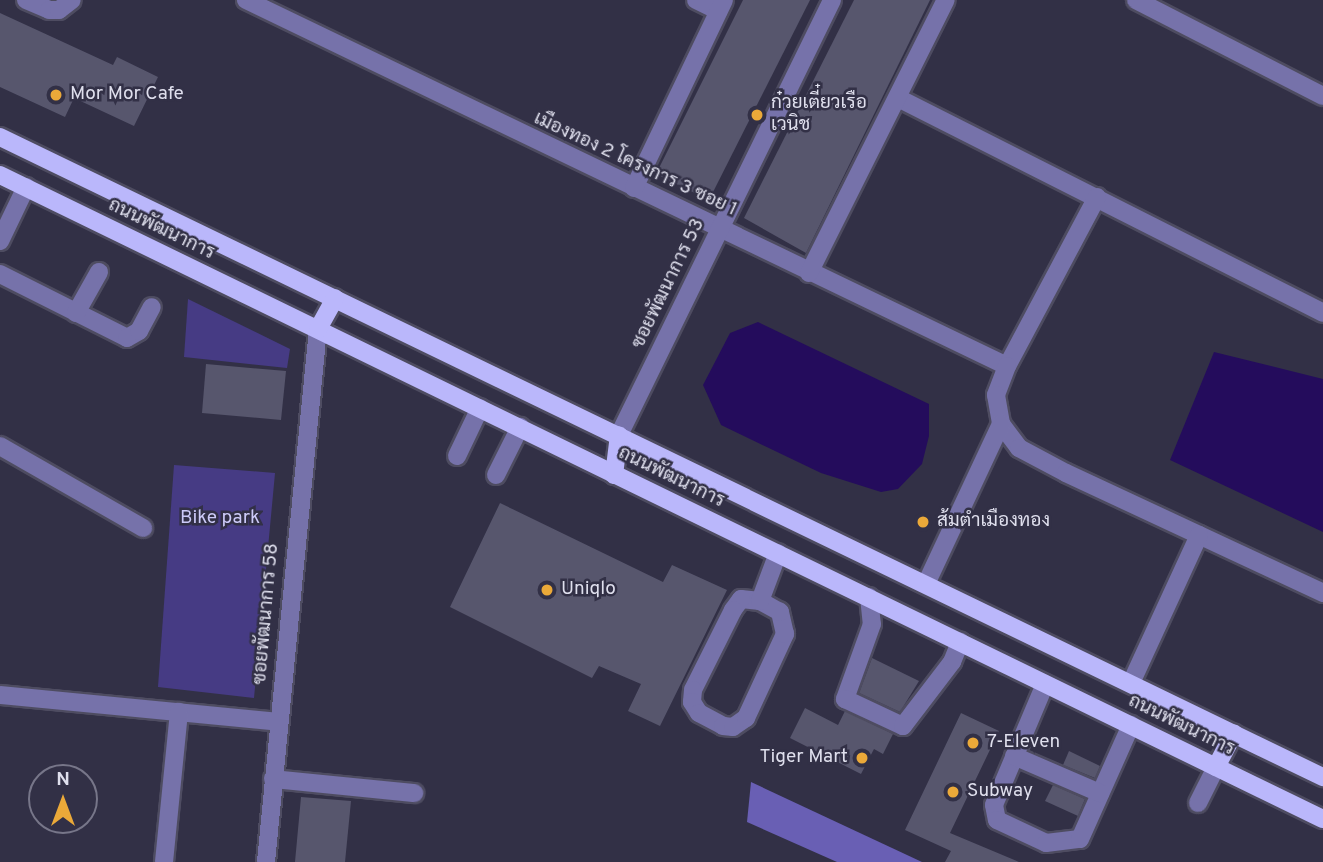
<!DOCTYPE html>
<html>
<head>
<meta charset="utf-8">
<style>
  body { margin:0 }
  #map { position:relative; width:1323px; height:862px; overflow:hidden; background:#323046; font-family:Overpass,Sarabun,sans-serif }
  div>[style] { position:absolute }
  .green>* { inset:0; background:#463b84 }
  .forest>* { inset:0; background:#695fb4 }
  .water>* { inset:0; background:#240c5c }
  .building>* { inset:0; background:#57566d }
  .roads { filter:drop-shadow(2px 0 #4e4c61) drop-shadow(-2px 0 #4e4c61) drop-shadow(0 2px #4e4c61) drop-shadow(0 -2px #4e4c61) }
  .minor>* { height:18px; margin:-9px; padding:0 9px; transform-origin:9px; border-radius:9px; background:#7672aa }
  .major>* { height:18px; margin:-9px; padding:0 9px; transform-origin:9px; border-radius:9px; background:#bab7fb }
  .dots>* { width:19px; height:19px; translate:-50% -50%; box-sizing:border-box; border:4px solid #323046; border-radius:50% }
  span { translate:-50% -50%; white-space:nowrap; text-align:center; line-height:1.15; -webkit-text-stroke:5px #323046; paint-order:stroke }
  .poi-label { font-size:19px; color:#dfdfed }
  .left { translate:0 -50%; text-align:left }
  .right { translate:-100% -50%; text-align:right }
  .street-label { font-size:19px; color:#dfdfed }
  .park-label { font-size:19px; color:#cccaf8 }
  .north { position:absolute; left:28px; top:764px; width:70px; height:70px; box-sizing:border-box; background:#323046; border:2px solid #777689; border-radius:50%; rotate:0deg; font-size:19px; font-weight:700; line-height:28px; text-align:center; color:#dfdfed }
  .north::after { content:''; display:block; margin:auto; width:24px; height:32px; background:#eba939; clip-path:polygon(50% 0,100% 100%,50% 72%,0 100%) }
</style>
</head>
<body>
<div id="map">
  <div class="green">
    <div style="clip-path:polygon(188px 299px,290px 349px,287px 368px,184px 357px)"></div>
    <div style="clip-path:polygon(174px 465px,275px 473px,254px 698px,158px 687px)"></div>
  </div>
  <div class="forest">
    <div style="clip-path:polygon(751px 782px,922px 862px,837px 862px,747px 822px)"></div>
  </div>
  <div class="water">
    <div style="clip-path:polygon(758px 322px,929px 404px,929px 436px,922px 464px,898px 489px,881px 492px,821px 473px,721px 425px,703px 385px,730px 333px)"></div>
    <div style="clip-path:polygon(1214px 352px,1323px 379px,1323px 532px,1170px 460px)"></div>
  </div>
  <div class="building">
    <div style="clip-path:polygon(743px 0,810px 0,709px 200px,656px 174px)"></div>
    <div style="clip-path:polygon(854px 0,930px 0,806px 253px,744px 218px)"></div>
    <div style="clip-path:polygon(0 13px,113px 65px,117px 57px,158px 77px,134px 126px,74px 98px,65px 117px,0 87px)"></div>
    <div style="clip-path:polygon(206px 364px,286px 371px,281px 420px,202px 413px)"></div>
    <div style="clip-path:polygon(500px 503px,663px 582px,672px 565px,727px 590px,660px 726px,628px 711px,641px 684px,599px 666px,592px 678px,450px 607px)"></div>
    <div style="clip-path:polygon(872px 658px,919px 681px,900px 712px,859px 693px)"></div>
    <div style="clip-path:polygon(805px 708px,838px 725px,845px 711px,893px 734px,883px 754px,874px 749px,861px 774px,790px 738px)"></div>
    <div style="clip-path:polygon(961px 713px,999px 731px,950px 833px,1019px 862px,945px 862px,951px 851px,905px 830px)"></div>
    <div style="clip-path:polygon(1069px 751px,1100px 766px,1095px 778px,1063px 765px)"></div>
    <div style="clip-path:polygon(1053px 785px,1085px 799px,1078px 816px,1045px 801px)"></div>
    <div style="clip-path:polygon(301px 797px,351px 801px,345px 862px,295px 862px)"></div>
  </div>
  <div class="roads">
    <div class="minor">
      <div style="left:26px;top:0;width:25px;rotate:23deg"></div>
      <div style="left:49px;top:10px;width:10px"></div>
      <div style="left:59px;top:10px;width:16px;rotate:-38deg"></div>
      <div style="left:246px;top:0;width:844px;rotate:25.69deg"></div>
      <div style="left:696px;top:0;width:25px;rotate:26deg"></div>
      <div style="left:1136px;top:0;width:210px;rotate:27.2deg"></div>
      <div style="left:898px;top:98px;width:476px;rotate:26.8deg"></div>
      <div style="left:634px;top:188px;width:208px;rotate:-64.4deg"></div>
      <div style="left:1097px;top:197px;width:191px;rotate:118deg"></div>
      <div style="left:1007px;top:366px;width:31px;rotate:111deg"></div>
      <div style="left:996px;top:395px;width:29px;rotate:80deg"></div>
      <div style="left:1001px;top:424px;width:30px;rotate:53deg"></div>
      <div style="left:1019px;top:448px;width:53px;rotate:28deg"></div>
      <div style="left:1066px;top:473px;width:284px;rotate:25deg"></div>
      <div style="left:0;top:241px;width:60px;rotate:-64.3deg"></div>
      <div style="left:809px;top:273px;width:305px;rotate:-63.4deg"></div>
      <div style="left:0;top:274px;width:142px;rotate:26.7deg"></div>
      <div style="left:127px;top:338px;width:14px;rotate:-30deg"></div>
      <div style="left:139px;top:331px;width:27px;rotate:-62deg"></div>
      <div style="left:76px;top:313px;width:47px;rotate:-60.7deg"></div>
      <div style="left:619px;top:435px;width:484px;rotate:-63.9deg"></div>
      <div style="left:0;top:446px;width:165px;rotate:29.8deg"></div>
      <div style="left:457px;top:456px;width:53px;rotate:-64.4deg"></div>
      <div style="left:496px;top:475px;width:54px;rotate:-63.4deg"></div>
      <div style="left:926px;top:584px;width:177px;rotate:-64.9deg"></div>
      <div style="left:869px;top:597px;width:27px;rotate:84deg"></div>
      <div style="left:872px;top:624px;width:80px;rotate:109.8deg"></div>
      <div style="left:845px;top:699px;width:64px;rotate:25deg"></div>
      <div style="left:903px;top:726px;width:81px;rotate:-52.6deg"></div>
      <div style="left:952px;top:662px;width:22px;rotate:-68deg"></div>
      <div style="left:760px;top:601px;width:19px;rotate:-174deg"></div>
      <div style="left:741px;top:599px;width:14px;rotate:126deg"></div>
      <div style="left:733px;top:610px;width:89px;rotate:116.6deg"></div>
      <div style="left:693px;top:690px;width:12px;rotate:95deg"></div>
      <div style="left:692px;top:702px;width:13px;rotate:58deg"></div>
      <div style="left:699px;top:713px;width:27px;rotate:28deg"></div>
      <div style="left:723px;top:726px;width:10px;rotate:6deg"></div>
      <div style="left:733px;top:727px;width:16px;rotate:-35deg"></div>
      <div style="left:746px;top:718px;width:93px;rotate:-65.1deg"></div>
      <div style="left:785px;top:634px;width:23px;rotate:-103deg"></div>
      <div style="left:780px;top:612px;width:23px;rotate:-151deg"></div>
      <div style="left:760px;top:601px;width:51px;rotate:-69.4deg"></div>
      <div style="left:1131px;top:683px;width:163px;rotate:-65.3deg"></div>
      <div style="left:1045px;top:684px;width:131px;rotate:112.9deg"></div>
      <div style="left:994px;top:805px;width:15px;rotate:79deg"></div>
      <div style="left:997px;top:820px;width:54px;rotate:25.1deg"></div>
      <div style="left:1046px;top:843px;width:34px;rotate:-7deg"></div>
      <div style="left:1080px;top:839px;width:125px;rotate:-65.9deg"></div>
      <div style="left:0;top:695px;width:279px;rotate:5.5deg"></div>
      <div style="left:1014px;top:756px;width:94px;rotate:23.3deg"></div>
      <div style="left:273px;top:779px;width:142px;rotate:5.7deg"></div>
      <div style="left:1198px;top:803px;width:40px;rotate:-63.4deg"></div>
      <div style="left:164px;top:862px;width:151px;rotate:-84.3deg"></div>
      <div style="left:266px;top:862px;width:536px;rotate:-84.43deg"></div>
    </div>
    <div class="major">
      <div style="left:0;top:137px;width:1470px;rotate:25.82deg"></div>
      <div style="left:0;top:175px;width:1471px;rotate:25.96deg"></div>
      <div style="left:318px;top:329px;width:35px;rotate:-61deg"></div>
      <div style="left:614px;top:475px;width:40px;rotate:-82.9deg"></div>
      <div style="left:1216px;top:767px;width:38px;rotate:-62deg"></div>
    </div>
  </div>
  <div class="dots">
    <div style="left:56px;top:95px;background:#eba939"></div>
    <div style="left:757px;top:115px;background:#eba939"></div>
    <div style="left:923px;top:522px;background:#eba939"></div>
    <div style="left:547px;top:590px;background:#eba939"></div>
    <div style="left:973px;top:743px;background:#eba939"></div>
    <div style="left:862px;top:758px;background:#eba939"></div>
    <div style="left:953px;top:792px;background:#eba939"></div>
  </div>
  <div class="poi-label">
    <span class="left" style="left:70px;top:95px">Mor Mor Cafe</span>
    <span class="left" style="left:771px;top:115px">ก๋วยเตี๋ยวเรือ<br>เวนิช</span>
    <span class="left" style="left:937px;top:522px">ส้มตำเมืองทอง</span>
    <span class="left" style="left:561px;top:590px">Uniqlo</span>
    <span class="left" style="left:987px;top:743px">7-Eleven</span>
    <span class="right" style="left:848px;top:758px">Tiger Mart</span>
    <span class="left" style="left:967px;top:792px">Subway</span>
  </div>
  <div class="street-label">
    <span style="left:635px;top:165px;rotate:25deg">เมืองทอง 2 โครงการ 3 ซอย 1</span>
    <span style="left:161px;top:230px;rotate:26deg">ถนนพัฒนาการ</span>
    <span style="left:669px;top:284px;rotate:-64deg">ซอยพัฒนาการ 53</span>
    <span style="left:671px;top:478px;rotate:26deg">ถนนพัฒนาการ</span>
    <span style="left:267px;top:614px;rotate:-85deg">ซอยพัฒนาการ 58</span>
    <span style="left:1181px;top:726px;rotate:26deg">ถนนพัฒนาการ</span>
  </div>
  <div class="park-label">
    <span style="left:220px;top:519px">Bike park</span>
  </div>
  <div class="north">N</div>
</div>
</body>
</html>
